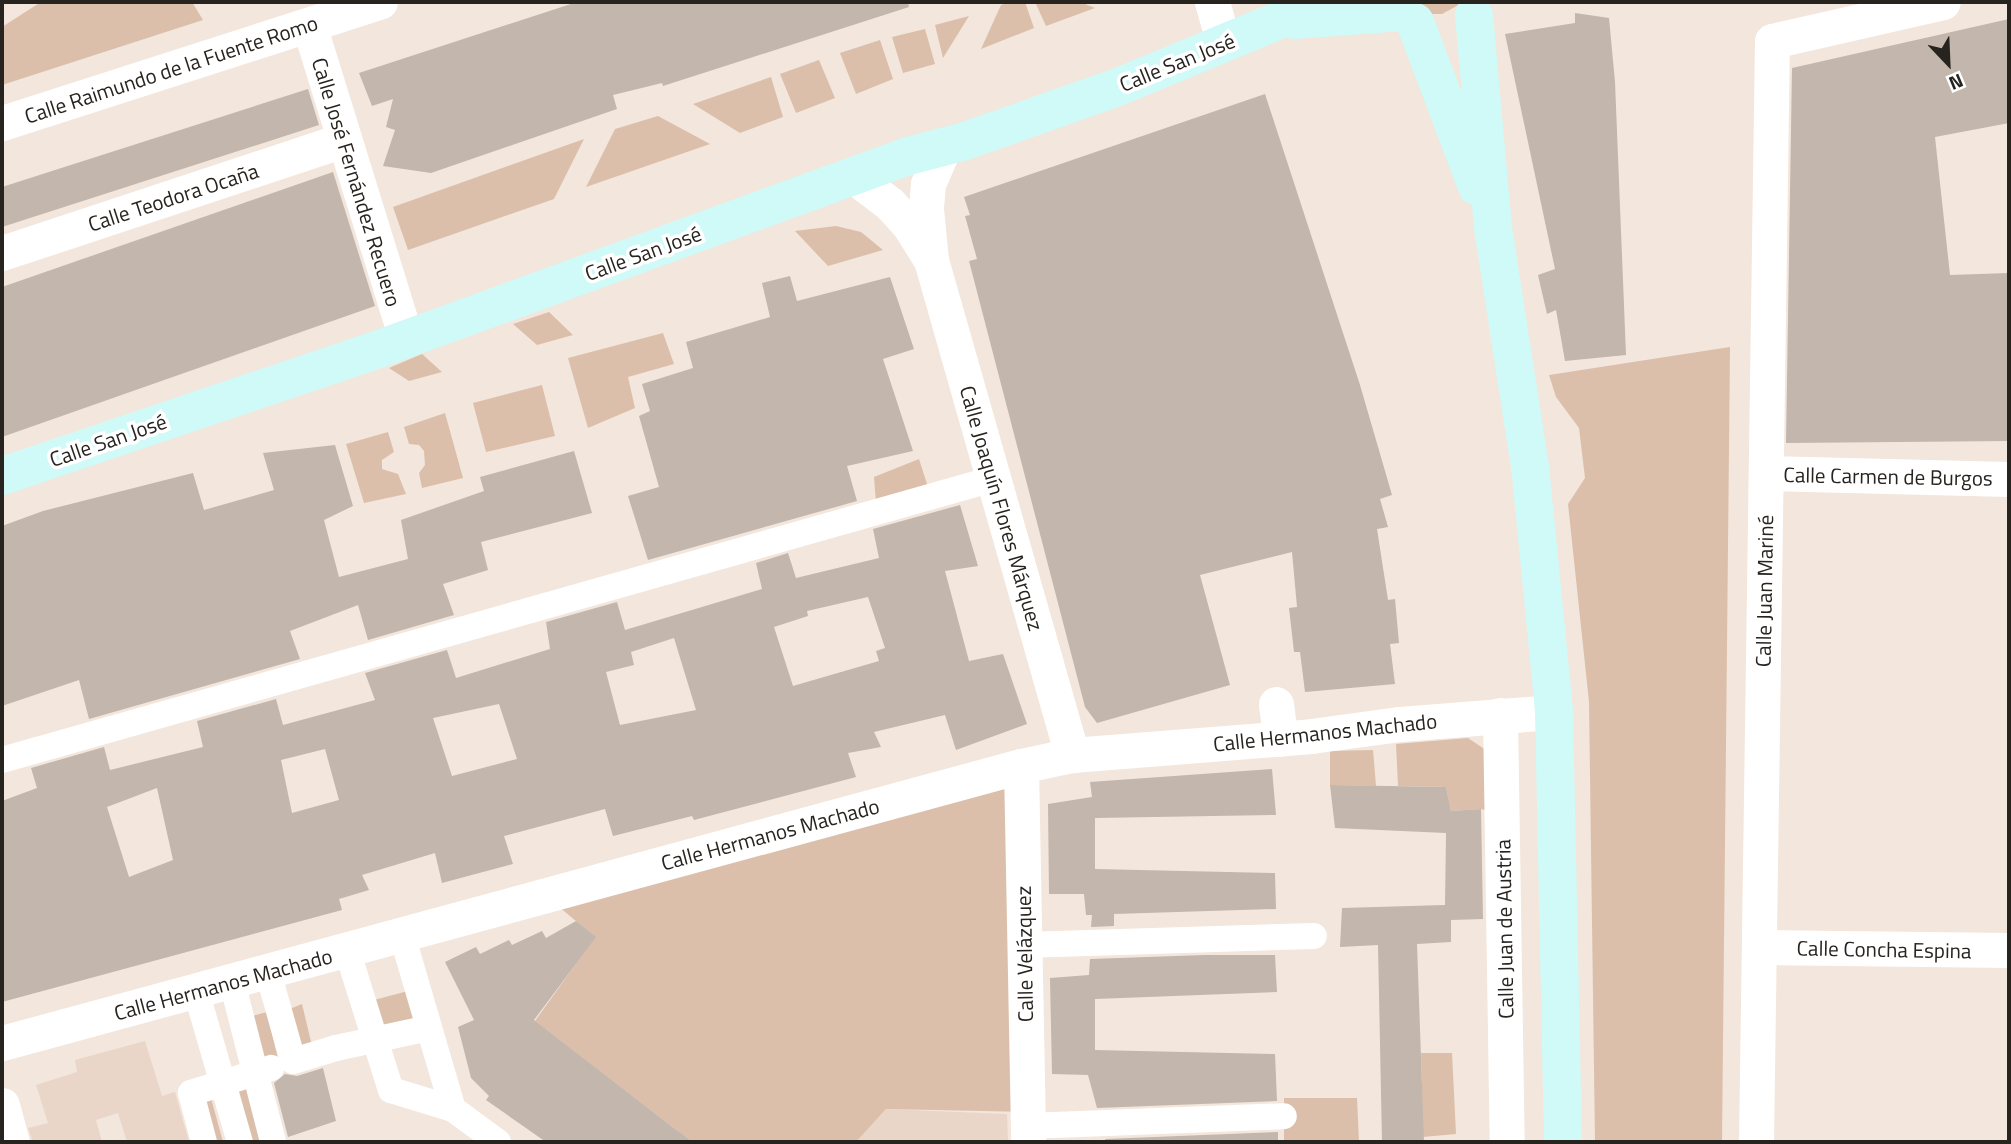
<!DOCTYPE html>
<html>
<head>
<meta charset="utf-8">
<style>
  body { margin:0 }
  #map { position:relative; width:2011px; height:1144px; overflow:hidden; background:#f3e6dc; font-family:"Titillium Web",sans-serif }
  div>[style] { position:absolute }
  .built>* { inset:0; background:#e9d6c9 }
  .green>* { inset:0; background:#dbbfaa }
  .building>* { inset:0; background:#c2b6ad }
  .pedestrian>* { height:26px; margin:-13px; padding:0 13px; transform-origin:13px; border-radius:13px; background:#fff }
  .minor>* { height:35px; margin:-17.5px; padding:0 17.5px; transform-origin:17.5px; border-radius:17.5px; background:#fff }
  .secondary>* { height:38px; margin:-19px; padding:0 19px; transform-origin:19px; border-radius:19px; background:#cffaf7 }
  span { translate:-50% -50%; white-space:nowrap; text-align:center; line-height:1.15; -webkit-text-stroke:7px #fff; paint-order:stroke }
  .street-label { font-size:21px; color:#27231f }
  .frame { position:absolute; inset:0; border:4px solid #27231f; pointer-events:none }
  .north { position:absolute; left:1913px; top:28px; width:70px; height:70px; -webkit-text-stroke:5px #fff; paint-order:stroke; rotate:157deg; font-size:19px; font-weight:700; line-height:28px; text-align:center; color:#27231f }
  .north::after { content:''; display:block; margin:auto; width:24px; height:32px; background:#27231f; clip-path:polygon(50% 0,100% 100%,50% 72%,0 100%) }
</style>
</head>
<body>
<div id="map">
  <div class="built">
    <div style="clip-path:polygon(145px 1041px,162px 1096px,175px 1092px,189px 1142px,127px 1142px,118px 1113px,96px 1120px,102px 1142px,33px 1142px,28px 1128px,48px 1123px,36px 1085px,77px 1072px,75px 1060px)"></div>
    <div style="clip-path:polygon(886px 1109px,1007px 1114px,1008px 1142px,856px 1142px)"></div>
  </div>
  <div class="green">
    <div style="clip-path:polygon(41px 2px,192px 2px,203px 20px,2px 85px,2px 27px)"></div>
    <div style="clip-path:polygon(1009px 2px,1025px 2px,1034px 28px,981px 49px,1001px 5px)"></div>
    <div style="clip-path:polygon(1035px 2px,1080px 2px,1095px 8px,1046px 26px)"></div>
    <div style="clip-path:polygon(1412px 2px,1464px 2px,1442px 14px,1432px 14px)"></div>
    <div style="clip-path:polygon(969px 16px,943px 58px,935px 25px)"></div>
    <div style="clip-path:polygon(925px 29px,935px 64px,903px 73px,892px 37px)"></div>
    <div style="clip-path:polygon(880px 40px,893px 79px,856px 94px,840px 53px)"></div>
    <div style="clip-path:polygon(819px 60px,835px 98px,796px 113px,780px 74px)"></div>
    <div style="clip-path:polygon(771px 77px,783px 117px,740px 133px,693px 104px)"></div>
    <div style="clip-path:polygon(658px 116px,710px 144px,586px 187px,615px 129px)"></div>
    <div style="clip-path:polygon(584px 139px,554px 199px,408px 250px,393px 207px)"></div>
    <div style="clip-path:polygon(836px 226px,861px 232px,883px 250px,828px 266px,795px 231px)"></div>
    <div style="clip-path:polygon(549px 312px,573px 335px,537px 345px,513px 324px)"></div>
    <div style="clip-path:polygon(663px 333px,674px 364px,628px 377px,635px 408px,588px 428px,568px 358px)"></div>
    <div style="clip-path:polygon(1730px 347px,1722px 1142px,1595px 1142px,1589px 702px,1568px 504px,1585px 478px,1579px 428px,1556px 397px,1549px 375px)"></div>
    <div style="clip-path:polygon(422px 354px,442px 372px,409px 381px,389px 368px)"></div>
    <div style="clip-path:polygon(542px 385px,555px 436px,486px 452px,473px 403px)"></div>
    <div style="clip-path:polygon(445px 413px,463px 478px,422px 488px,419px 473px,425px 465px,424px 451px,419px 445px,409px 444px,404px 427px)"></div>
    <div style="clip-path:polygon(388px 432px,394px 452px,382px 460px,382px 469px,398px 474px,406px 494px,364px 503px,346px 444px)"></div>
    <div style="clip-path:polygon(919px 459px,928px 487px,876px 503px,874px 477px)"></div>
    <div style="clip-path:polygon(1468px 738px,1486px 750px,1493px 812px,1481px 809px,1451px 811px,1446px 787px,1398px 786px,1396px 744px)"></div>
    <div style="clip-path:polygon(1373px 750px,1376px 786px,1330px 785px,1330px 751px)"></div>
    <div style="clip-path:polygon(1021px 766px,1028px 1112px,886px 1109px,856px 1142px,673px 1142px,679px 1132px,535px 1021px,595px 937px,546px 896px)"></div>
    <div style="clip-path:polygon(408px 991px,416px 1020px,384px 1032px,374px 1000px)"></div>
    <div style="clip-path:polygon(302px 1004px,313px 1050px,298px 1055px,287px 1010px)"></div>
    <div style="clip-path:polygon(267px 1012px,278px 1059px,260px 1065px,248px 1017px)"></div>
    <div style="clip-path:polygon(1421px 1053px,1452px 1053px,1456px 1134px,1423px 1137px)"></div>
    <div style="clip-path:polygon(253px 1086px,263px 1142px,253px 1142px,239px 1091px)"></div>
    <div style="clip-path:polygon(211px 1098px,223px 1142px,209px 1142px,196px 1102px)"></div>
    <div style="clip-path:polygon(1284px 1098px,1357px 1098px,1359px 1142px,1284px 1142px)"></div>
  </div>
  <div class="building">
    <div style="clip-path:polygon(577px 2px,908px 2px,909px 7px,663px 86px,662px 83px,613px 95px,617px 109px,431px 173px,383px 166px,395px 130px,386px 127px,393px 99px,372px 106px,359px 73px)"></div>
    <div style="clip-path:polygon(1575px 13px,1609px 18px,1615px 82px,1626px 355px,1565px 361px,1556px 310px,1547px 314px,1538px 275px,1555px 269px,1505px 34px,1575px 23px)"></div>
    <div style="clip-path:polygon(2009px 19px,2009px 123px,1935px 137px,1950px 275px,2009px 273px,2009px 441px,1786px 443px,1792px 68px)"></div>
    <div style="clip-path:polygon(308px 89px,319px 125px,2px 227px,2px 187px)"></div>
    <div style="clip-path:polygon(1265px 94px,1360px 385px,1392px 495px,1380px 499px,1388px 527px,1377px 529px,1388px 600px,1395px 599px,1399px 643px,1390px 644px,1395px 684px,1305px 692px,1300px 652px,1294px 652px,1289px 608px,1297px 607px,1292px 552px,1200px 575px,1230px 685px,1097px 723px,1085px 707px,969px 261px,977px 259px,965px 216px,970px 215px,964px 197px)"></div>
    <div style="clip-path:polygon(333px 172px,375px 306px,2px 437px,2px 287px)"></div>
    <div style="clip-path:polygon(790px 276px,797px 301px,890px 277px,914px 349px,883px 359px,913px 451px,847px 466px,857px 501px,648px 560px,628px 496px,659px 487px,639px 416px,650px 411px,642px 384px,693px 368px,686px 342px,770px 317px,762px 283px)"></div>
    <div style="clip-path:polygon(335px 445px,353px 506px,324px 520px,339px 577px,408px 559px,401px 520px,484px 491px,480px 477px,574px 451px,592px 513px,481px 542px,488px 570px,443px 584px,454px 615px,368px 640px,358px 605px,290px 631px,300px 659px,89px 719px,79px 680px,2px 706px,2px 526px,43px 511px,193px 473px,204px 510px,274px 490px,263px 453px)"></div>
    <div style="clip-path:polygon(evenodd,960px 505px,978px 566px,945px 571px,969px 661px,1003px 654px,1027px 724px,956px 750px,945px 715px,874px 732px,881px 747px,848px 753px,856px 777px,694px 820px,692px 816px,613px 836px,605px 809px,504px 836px,513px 864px,442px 883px,435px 853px,362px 875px,369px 890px,339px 899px,342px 910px,2px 1002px,2px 801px,37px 788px,31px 768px,104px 747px,110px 770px,203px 747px,197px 721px,276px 699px,283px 725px,375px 700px,365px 673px,447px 650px,456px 678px,550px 649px,546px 622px,617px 602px,625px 630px,762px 589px,756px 563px,788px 553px,796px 578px,879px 558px,873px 529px,960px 505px,868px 597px,885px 648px,876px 651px,879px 661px,793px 686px,774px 627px,808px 616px,807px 611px,868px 597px,960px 505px,674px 638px,696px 710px,620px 725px,606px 672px,634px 665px,631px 652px,674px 638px,960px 505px,499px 704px,517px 759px,452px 776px,433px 718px,499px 704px,960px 505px,325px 749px,339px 800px,292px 813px,281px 760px,325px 749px,960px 505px,157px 788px,173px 860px,129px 877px,107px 807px,157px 788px)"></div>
    <div style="clip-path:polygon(1272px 769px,1276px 815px,1095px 818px,1095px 869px,1275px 873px,1276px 909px,1114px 914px,1114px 926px,1091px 927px,1092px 915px,1086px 915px,1084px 894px,1049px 894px,1048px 804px,1092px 797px,1090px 782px)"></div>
    <div style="clip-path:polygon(1330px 785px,1446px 787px,1451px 811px,1481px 809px,1483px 919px,1451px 920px,1451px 942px,1417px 944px,1424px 1142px,1382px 1142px,1378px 945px,1340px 947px,1342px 908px,1445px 905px,1446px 833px,1335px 828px)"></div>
    <div style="clip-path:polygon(576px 921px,596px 937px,534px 1020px,692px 1142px,546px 1142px,486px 1100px,489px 1096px,471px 1078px,458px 1027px,474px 1020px,445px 962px,476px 947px,480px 954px,509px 940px,512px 945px,542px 931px,546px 938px)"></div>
    <div style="clip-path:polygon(1205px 955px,1275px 955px,1277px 992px,1095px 999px,1095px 1050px,1275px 1054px,1277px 1101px,1097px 1108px,1088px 1075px,1052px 1074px,1050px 978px,1089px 975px,1090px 959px)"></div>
    <div style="clip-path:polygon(323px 1068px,336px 1121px,288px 1137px,274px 1083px,285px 1074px,297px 1076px)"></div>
    <div style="clip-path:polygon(1278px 1132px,1278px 1142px,1106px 1142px,1105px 1139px)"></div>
  </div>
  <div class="pedestrian">
    <div style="left:2px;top:760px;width:1030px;rotate:-15.83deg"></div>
    <div style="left:402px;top:935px;width:181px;rotate:73.7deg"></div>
    <div style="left:453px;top:1109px;width:56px;rotate:36.3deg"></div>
    <div style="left:1024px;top:945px;width:290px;rotate:-1.8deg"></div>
    <div style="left:347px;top:950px;width:147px;rotate:72.6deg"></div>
    <div style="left:391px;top:1090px;width:65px;rotate:17deg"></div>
    <div style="left:268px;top:972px;width:92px;rotate:74.3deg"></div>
    <div style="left:293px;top:1061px;width:45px;rotate:-16.8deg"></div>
    <div style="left:336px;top:1048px;width:95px;rotate:-12.1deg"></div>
    <div style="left:232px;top:982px;width:165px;rotate:75.6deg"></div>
    <div style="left:196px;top:991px;width:157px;rotate:73.8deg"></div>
    <div style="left:1028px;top:1126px;width:256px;rotate:-2.2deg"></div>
    <div style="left:204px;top:1142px;width:51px;rotate:-104.9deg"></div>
    <div style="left:191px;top:1093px;width:84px;rotate:-17.4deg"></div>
  </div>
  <div class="minor">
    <div style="left:1212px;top:2px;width:41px;rotate:74.2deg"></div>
    <div style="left:309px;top:25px;width:329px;rotate:72.8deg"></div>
    <div style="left:2px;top:123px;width:397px;rotate:-17.8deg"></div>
    <div style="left:944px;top:147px;width:40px;rotate:113.4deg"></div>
    <div style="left:928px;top:184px;width:25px;rotate:95deg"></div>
    <div style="left:926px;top:209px;width:51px;rotate:84.4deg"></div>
    <div style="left:931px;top:260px;width:515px;rotate:74.1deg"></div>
    <div style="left:853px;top:176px;width:46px;rotate:37.1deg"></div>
    <div style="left:890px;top:204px;width:28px;rotate:48deg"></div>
    <div style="left:909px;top:225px;width:38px;rotate:58deg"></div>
    <div style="left:2px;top:253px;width:360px;rotate:-18.3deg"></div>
    <div style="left:1766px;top:473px;width:243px;rotate:1.4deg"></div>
    <div style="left:1276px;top:704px;width:35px;rotate:83deg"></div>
    <div style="left:1500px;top:715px;width:427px;rotate:89.1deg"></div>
    <div style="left:1021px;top:766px;width:376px;rotate:88.9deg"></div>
    <div style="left:1759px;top:947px;width:250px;rotate:0.7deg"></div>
    <div style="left:2px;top:1043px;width:1056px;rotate:-15.21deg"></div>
    <div style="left:1021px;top:766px;width:52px;rotate:-12.2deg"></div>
    <div style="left:1072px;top:755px;width:240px;rotate:-4.5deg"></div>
    <div style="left:1311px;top:736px;width:90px;rotate:-7.7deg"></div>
    <div style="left:1400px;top:724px;width:154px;rotate:-4.5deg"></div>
    <div style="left:2px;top:1105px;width:38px;rotate:75deg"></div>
    <div style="left:1756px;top:1142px;width:1101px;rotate:-89.17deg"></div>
    <div style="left:1772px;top:41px;width:175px;rotate:-12.8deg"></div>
  </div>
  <div class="secondary">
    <div style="left:1474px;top:15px;width:214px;rotate:84.9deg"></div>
    <div style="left:1493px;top:228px;width:241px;rotate:81.2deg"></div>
    <div style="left:1530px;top:466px;width:247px;rotate:84.4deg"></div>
    <div style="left:1554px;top:712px;width:430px;rotate:88.8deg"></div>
    <div style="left:1294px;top:20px;width:109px;rotate:-4.2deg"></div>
    <div style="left:1415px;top:22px;width:176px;rotate:69.4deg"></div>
    <div style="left:2px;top:476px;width:398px;rotate:-18.6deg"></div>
    <div style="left:379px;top:349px;width:563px;rotate:-20.04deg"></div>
    <div style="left:908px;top:156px;width:56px;rotate:-14.5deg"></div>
    <div style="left:962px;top:142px;width:165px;rotate:-19.4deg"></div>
    <div style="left:1118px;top:87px;width:222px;rotate:-22.5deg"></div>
  </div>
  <div class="street-label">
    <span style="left:1177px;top:62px;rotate:-22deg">Calle San José</span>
    <span style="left:171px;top:69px;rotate:-18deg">Calle Raimundo de la Fuente Romo</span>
    <span style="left:357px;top:182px;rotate:73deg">Calle José Fernández Recuero</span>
    <span style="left:173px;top:197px;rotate:-18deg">Calle Teodora Ocaña</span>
    <span style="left:643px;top:253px;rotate:-20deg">Calle San José</span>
    <span style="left:108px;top:440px;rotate:-19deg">Calle San José</span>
    <span style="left:1888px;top:476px;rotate:1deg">Calle Carmen de Burgos</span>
    <span style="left:1002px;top:508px;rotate:74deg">Calle Joaquín Flores Márquez</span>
    <span style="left:1764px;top:591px;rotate:-89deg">Calle Juan Mariné</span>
    <span style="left:1325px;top:732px;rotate:-6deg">Calle Hermanos Machado</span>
    <span style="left:770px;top:834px;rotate:-15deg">Calle Hermanos Machado</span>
    <span style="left:1504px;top:929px;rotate:-91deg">Calle Juan de Austria</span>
    <span style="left:1884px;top:949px;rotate:1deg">Calle Concha Espina</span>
    <span style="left:1024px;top:954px;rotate:-91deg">Calle Velázquez</span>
    <span style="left:223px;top:984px;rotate:-15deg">Calle Hermanos Machado</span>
  </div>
  <div class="frame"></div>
  <div class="north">N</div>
</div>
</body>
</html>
